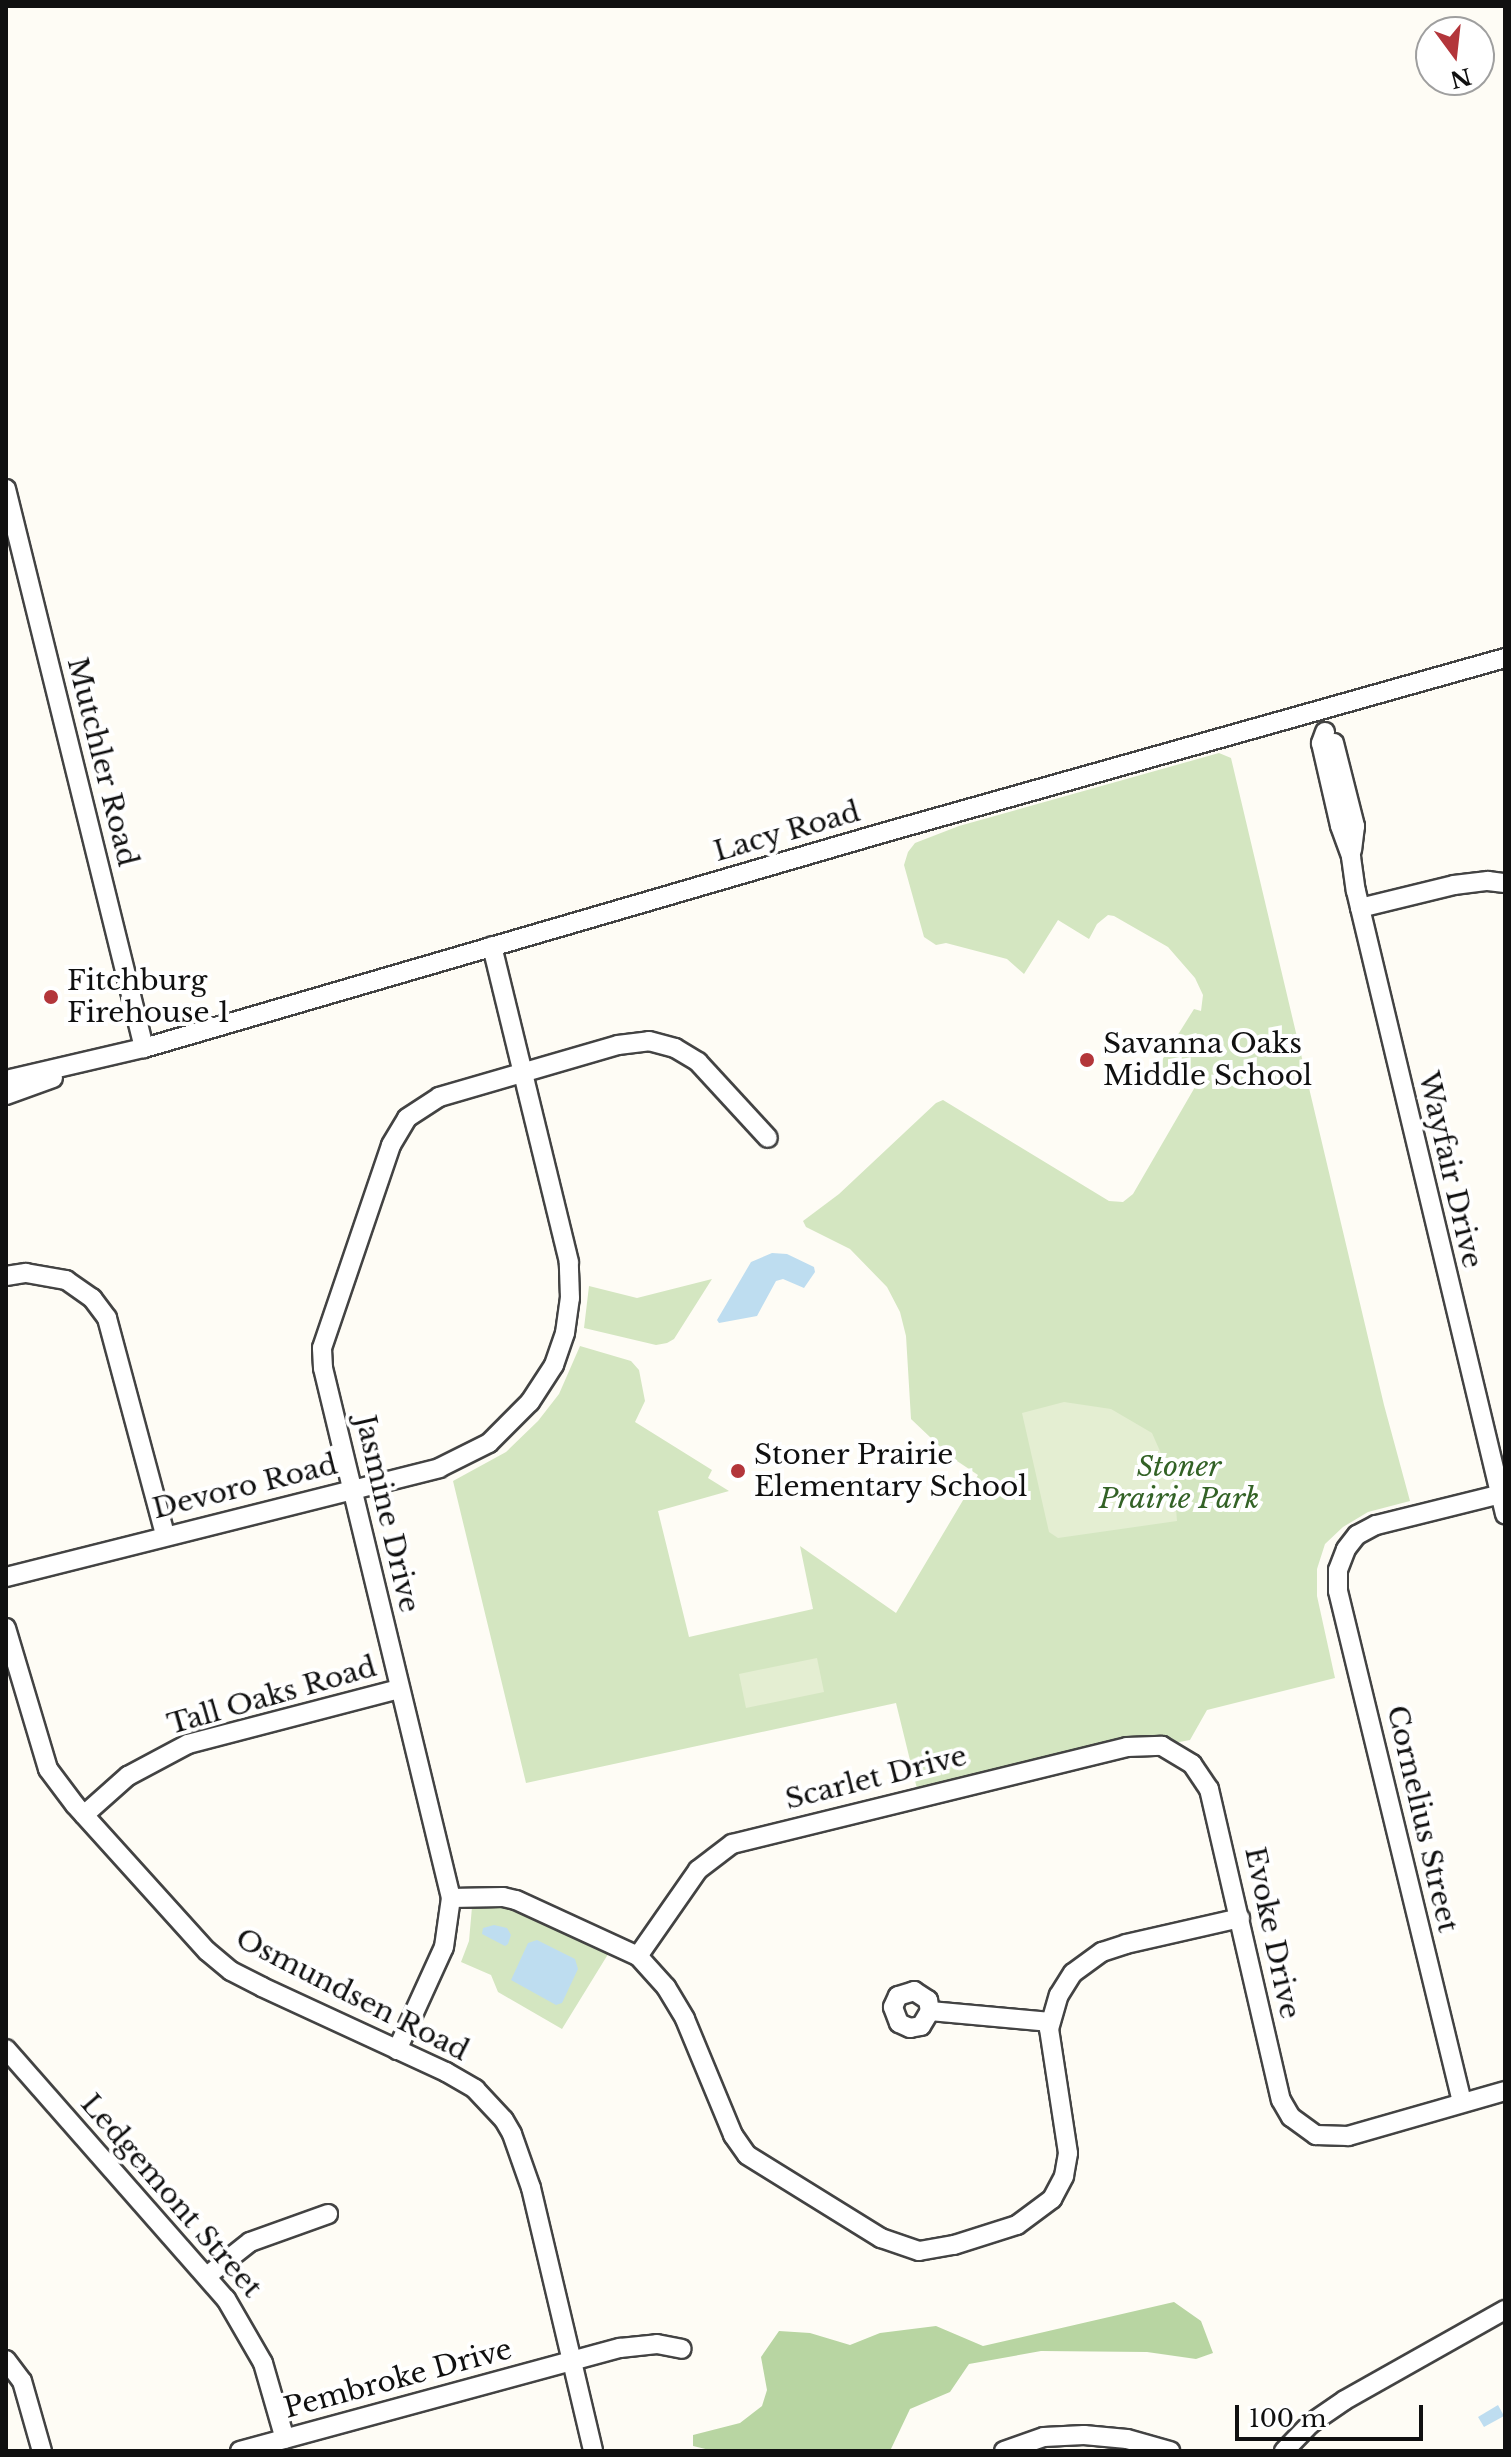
<!DOCTYPE html>
<html>
<head>
<meta charset="utf-8">
<style>
  body { margin:0 }
  #map { position:relative; width:1511px; height:2457px; overflow:hidden; background:#fefcf5; font-family:"Libre Baskerville",serif }
  div>[style] { position:absolute }
  .green>* { inset:0; background:#d4e6c1 }
  .forest>* { inset:0; background:#b8d5a2 }
  .pitch>* { inset:0; background:#e4eed2 }
  .water>* { inset:0; background:#beddf0 }
  .roads { filter:drop-shadow(2px 0 #434343) drop-shadow(-2px 0 #434343) drop-shadow(0 2px #434343) drop-shadow(0 -2px #434343) }
  .minor>* { height:18px; margin:-9px; padding:0 9px; transform-origin:9px; border-radius:9px; background:#fff }
  .dots>* { width:22px; height:22px; translate:-50% -50%; box-sizing:border-box; border:4px solid #fff; border-radius:50% }
  span { translate:-50% -50%; white-space:nowrap; text-align:center; line-height:1.15; -webkit-text-stroke:8px #fff; paint-order:stroke }
  .street-label { font-size:28px; color:#101010 }
  .poi-label { font-size:28px; color:#101010 }
  .left { translate:0 -50%; text-align:left }
  .park-label { font-size:28px; color:#336226; font-style:italic }
  .frame { position:absolute; inset:0; border:8px solid #101010; pointer-events:none }
  .north { position:absolute; left:1415px; top:16px; width:80px; height:80px; box-sizing:border-box; background:#fff; border:2px solid #9f9f9f; border-radius:50%; rotate:165deg; font-size:22px; font-weight:700; line-height:32px; text-align:center; color:#101010 }
  .north::after { content:''; display:block; margin:auto; width:28px; height:36px; background:#b3363b; clip-path:polygon(50% 0,100% 100%,50% 72%,0 100%) }
  .scale { position:absolute; left:1235px; top:2405px; width:188px; height:36px; box-sizing:border-box; border:4px solid #101010; border-top:0; padding-left:10px; font-size:24px; line-height:28px; white-space:nowrap; color:#101010; -webkit-text-stroke:6px #fff; paint-order:stroke }
</style>
</head>
<body>
<div id="map">
  <div class="green">
    <div style="clip-path:polygon(1219px 753px,1231px 758px,1384px 1405px,1410px 1501px,1368px 1512px,1343px 1527px,1325px 1544px,1317px 1569px,1317px 1596px,1335px 1678px,1207px 1710px,1190px 1740px,1174px 1743px,1158px 1736px,1135px 1739px,919px 1797px,896px 1703px,526px 1783px,453px 1481px,506px 1452px,538px 1421px,559px 1394px,580px 1346px,631px 1361px,639px 1370px,645px 1401px,635px 1422px,712px 1470px,708px 1478px,729px 1491px,658px 1511px,689px 1637px,813px 1609px,800px 1546px,896px 1613px,978px 1475px,951px 1457px,911px 1419px,906px 1336px,900px 1312px,887px 1287px,850px 1249px,806px 1227px,803px 1221px,839px 1194px,936px 1103px,943px 1100px,1109px 1201px,1123px 1202px,1133px 1194px,1195px 1087px,1159px 1065px,1194px 1009px,1201px 1011px,1203px 995px,1195px 978px,1168px 947px,1114px 916px,1108px 915px,1097px 924px,1089px 939px,1058px 920px,1024px 974px,1007px 959px,946px 943px,936px 945px,924px 937px,904px 865px,908px 852px,915px 843px,959px 826px)"></div>
    <div style="clip-path:polygon(712px 1279px,674px 1339px,667px 1343px,656px 1345px,584px 1328px,589px 1286px,637px 1298px)"></div>
    <div style="clip-path:polygon(484px 1905px,520px 1911px,610px 1951px,562px 2029px,498px 1992px,491px 1975px,461px 1962px,469px 1941px,472px 1907px)"></div>
  </div>
  <div class="forest">
    <div style="clip-path:polygon(1174px 2302px,1201px 2321px,1213px 2353px,1196px 2359px,1147px 2352px,1041px 2351px,969px 2364px,950px 2392px,910px 2409px,890px 2451px,714px 2451px,693px 2446px,693px 2435px,740px 2423px,762px 2406px,767px 2390px,761px 2357px,779px 2331px,810px 2333px,850px 2345px,880px 2333px,936px 2326px,983px 2346px)"></div>
  </div>
  <div class="pitch">
    <div style="clip-path:polygon(1064px 1402px,1111px 1409px,1152px 1433px,1174px 1483px,1177px 1521px,1058px 1538px,1049px 1532px,1022px 1413px)"></div>
    <div style="clip-path:polygon(817px 1658px,824px 1692px,746px 1708px,739px 1674px)"></div>
  </div>
  <div class="water">
    <div style="clip-path:polygon(772px 1253px,787px 1254px,814px 1267px,815px 1272px,804px 1288px,783px 1279px,776px 1281px,757px 1316px,719px 1323px,717px 1320px,751px 1262px)"></div>
    <div style="clip-path:polygon(494px 1925px,507px 1928px,511px 1935px,508px 1944px,505px 1946px,482px 1934px,483px 1928px)"></div>
    <div style="clip-path:polygon(537px 1940px,575px 1959px,578px 1969px,562px 2003px,556px 2005px,511px 1980px,528px 1943px)"></div>
    <div style="clip-path:polygon(1498px 2405px,1504px 2416px,1484px 2427px,1478px 2417px)"></div>
  </div>
  <div class="roads">
    <div class="minor">
      <div style="left:6px;top:489px;width:576px;rotate:76.13deg"></div>
      <div style="left:1325px;top:732px;width:12px;rotate:110deg"></div>
      <div style="left:1321px;top:743px;width:85px;rotate:77.1deg"></div>
      <div style="left:1340px;top:826px;width:33px;rotate:70deg"></div>
      <div style="left:1351px;top:857px;width:34px;rotate:82deg"></div>
      <div style="left:1356px;top:891px;width:641px;rotate:76.55deg"></div>
      <div style="left:1334px;top:743px;width:86px;rotate:75.8deg"></div>
      <div style="left:1355px;top:826px;width:24px;rotate:97deg"></div>
      <div style="left:1360px;top:908px;width:97px;rotate:-13.7deg"></div>
      <div style="left:1454px;top:885px;width:34px;rotate:-7deg"></div>
      <div style="left:1488px;top:881px;width:17px;rotate:7deg"></div>
      <div style="left:6px;top:1080px;width:142px;rotate:-13.1deg"></div>
      <div style="left:144px;top:1048px;width:766px;rotate:-16.23deg"></div>
      <div style="left:879px;top:834px;width:650px;rotate:-15.7deg"></div>
      <div style="left:6px;top:1095px;width:50px;rotate:-19.9deg"></div>
      <div style="left:6px;top:1276px;width:20px;rotate:-9deg"></div>
      <div style="left:26px;top:1273px;width:41px;rotate:9.9deg"></div>
      <div style="left:66px;top:1280px;width:32px;rotate:35deg"></div>
      <div style="left:92px;top:1298px;width:25px;rotate:53deg"></div>
      <div style="left:107px;top:1318px;width:225px;rotate:75deg"></div>
      <div style="left:6px;top:1577px;width:447px;rotate:-14.1deg"></div>
      <div style="left:439px;top:1468px;width:56px;rotate:-26.6deg"></div>
      <div style="left:489px;top:1443px;width:58px;rotate:-45deg"></div>
      <div style="left:530px;top:1402px;width:44px;rotate:-57deg"></div>
      <div style="left:554px;top:1365px;width:34px;rotate:-71deg"></div>
      <div style="left:565px;top:1333px;width:35px;rotate:-82deg"></div>
      <div style="left:570px;top:1298px;width:36px;rotate:-92deg"></div>
      <div style="left:569px;top:1262px;width:325px;rotate:-103.7deg"></div>
      <div style="left:6px;top:1628px;width:147px;rotate:73.4deg"></div>
      <div style="left:48px;top:1769px;width:45px;rotate:53.1deg"></div>
      <div style="left:75px;top:1805px;width:197px;rotate:47.9deg"></div>
      <div style="left:207px;top:1951px;width:31px;rotate:40deg"></div>
      <div style="left:231px;top:1971px;width:35px;rotate:27deg"></div>
      <div style="left:262px;top:1987px;width:203px;rotate:24.8deg"></div>
      <div style="left:446px;top:2072px;width:34px;rotate:30deg"></div>
      <div style="left:475px;top:2089px;width:42px;rotate:46.9deg"></div>
      <div style="left:504px;top:2120px;width:16px;rotate:60deg"></div>
      <div style="left:512px;top:2134px;width:57px;rotate:70.6deg"></div>
      <div style="left:531px;top:2188px;width:270px;rotate:76.7deg"></div>
      <div style="left:84px;top:1815px;width:59px;rotate:-41.6deg"></div>
      <div style="left:128px;top:1776px;width:68px;rotate:-28.1deg"></div>
      <div style="left:188px;top:1744px;width:218px;rotate:-14.6deg"></div>
      <div style="left:451px;top:1898px;width:52px;rotate:-1.1deg"></div>
      <div style="left:503px;top:1897px;width:13px;rotate:13deg"></div>
      <div style="left:516px;top:1900px;width:134px;rotate:24.7deg"></div>
      <div style="left:638px;top:1956px;width:42px;rotate:47.9deg"></div>
      <div style="left:666px;top:1987px;width:37px;rotate:59deg"></div>
      <div style="left:685px;top:2019px;width:126px;rotate:67.5deg"></div>
      <div style="left:733px;top:2135px;width:24px;rotate:55deg"></div>
      <div style="left:747px;top:2155px;width:158px;rotate:31.8deg"></div>
      <div style="left:881px;top:2238px;width:40px;rotate:18.9deg"></div>
      <div style="left:919px;top:2251px;width:36px;rotate:-10deg"></div>
      <div style="left:954px;top:2245px;width:66px;rotate:-17.6deg"></div>
      <div style="left:1017px;top:2225px;width:44px;rotate:-36.6deg"></div>
      <div style="left:1052px;top:2199px;width:26px;rotate:-62deg"></div>
      <div style="left:1064px;top:2176px;width:23px;rotate:-80deg"></div>
      <div style="left:1068px;top:2153px;width:125px;rotate:-98.7deg"></div>
      <div style="left:1049px;top:2029px;width:35px;rotate:-74deg"></div>
      <div style="left:1059px;top:1995px;width:26px;rotate:-58deg"></div>
      <div style="left:1073px;top:1973px;width:36px;rotate:-36deg"></div>
      <div style="left:1102px;top:1952px;width:25px;rotate:-18deg"></div>
      <div style="left:1126px;top:1944px;width:117px;rotate:-12.8deg"></div>
      <div style="left:638px;top:1956px;width:105px;rotate:-55.1deg"></div>
      <div style="left:698px;top:1870px;width:43px;rotate:-37.4deg"></div>
      <div style="left:732px;top:1844px;width:407px;rotate:-13.8deg"></div>
      <div style="left:1127px;top:1747px;width:35px;rotate:-2deg"></div>
      <div style="left:1162px;top:1746px;width:35px;rotate:31deg"></div>
      <div style="left:1192px;top:1764px;width:30px;rotate:56deg"></div>
      <div style="left:1209px;top:1789px;width:319px;rotate:77deg"></div>
      <div style="left:1281px;top:2100px;width:20px;rotate:60deg"></div>
      <div style="left:1291px;top:2117px;width:31px;rotate:36deg"></div>
      <div style="left:1316px;top:2135px;width:32px;rotate:2deg"></div>
      <div style="left:1348px;top:2136px;width:163px;rotate:-16deg"></div>
      <div style="left:930px;top:2011px;width:17px;rotate:121deg"></div>
      <div style="left:921px;top:2026px;width:11px;rotate:170deg"></div>
      <div style="left:910px;top:2028px;width:12px;rotate:-156deg"></div>
      <div style="left:899px;top:2023px;width:17px;rotate:-111deg"></div>
      <div style="left:893px;top:2007px;width:12px;rotate:-66deg"></div>
      <div style="left:898px;top:1996px;width:17px;rotate:-17deg"></div>
      <div style="left:914px;top:1991px;width:17px;rotate:33deg"></div>
      <div style="left:928px;top:2000px;width:11px;rotate:80deg"></div>
      <div style="left:930px;top:2011px;width:121px;rotate:5.2deg"></div>
      <div style="left:6px;top:2049px;width:333px;rotate:48.7deg"></div>
      <div style="left:226px;top:2299px;width:74px;rotate:60deg"></div>
      <div style="left:263px;top:2363px;width:79px;rotate:73.9deg"></div>
      <div style="left:397px;top:2050px;width:113px;rotate:-65.5deg"></div>
      <div style="left:444px;top:1947px;width:49px;rotate:-81.9deg"></div>
      <div style="left:451px;top:1898px;width:545px;rotate:-103.58deg"></div>
      <div style="left:323px;top:1368px;width:20px;rotate:-93deg"></div>
      <div style="left:322px;top:1348px;width:214px;rotate:-71.2deg"></div>
      <div style="left:391px;top:1145px;width:31px;rotate:-59deg"></div>
      <div style="left:407px;top:1118px;width:38px;rotate:-33deg"></div>
      <div style="left:439px;top:1097px;width:186px;rotate:-16.2deg"></div>
      <div style="left:618px;top:1045px;width:31px;rotate:-7deg"></div>
      <div style="left:649px;top:1041px;width:27px;rotate:15deg"></div>
      <div style="left:675px;top:1048px;width:27px;rotate:31deg"></div>
      <div style="left:698px;top:1062px;width:103px;rotate:47.4deg"></div>
      <div style="left:1462px;top:2102px;width:526px;rotate:-103.64deg"></div>
      <div style="left:1338px;top:1591px;width:21px;rotate:-90deg"></div>
      <div style="left:1338px;top:1570px;width:22px;rotate:-69deg"></div>
      <div style="left:1346px;top:1549px;width:18px;rotate:-52deg"></div>
      <div style="left:1357px;top:1535px;width:21px;rotate:-28deg"></div>
      <div style="left:1376px;top:1525px;width:133px;rotate:-13.9deg"></div>
      <div style="left:207px;top:2276px;width:55px;rotate:-38.3deg"></div>
      <div style="left:250px;top:2242px;width:83px;rotate:-19.7deg"></div>
      <div style="left:6px;top:2360px;width:26px;rotate:53deg"></div>
      <div style="left:22px;top:2381px;width:73px;rotate:74.1deg"></div>
      <div style="left:240px;top:2451px;width:394px;rotate:-15.2deg"></div>
      <div style="left:620px;top:2348px;width:37px;rotate:-6deg"></div>
      <div style="left:657px;top:2344px;width:25px;rotate:11deg"></div>
      <div style="left:1004px;top:2451px;width:42px;rotate:-19.3deg"></div>
      <div style="left:1044px;top:2437px;width:40px;rotate:-2.9deg"></div>
      <div style="left:1084px;top:2435px;width:43px;rotate:5.3deg"></div>
      <div style="left:1127px;top:2439px;width:45px;rotate:15.6deg"></div>
      <div style="left:1284px;top:2451px;width:37px;rotate:-46deg"></div>
      <div style="left:1310px;top:2424px;width:42px;rotate:-34.4deg"></div>
      <div style="left:1345px;top:2400px;width:184px;rotate:-29.4deg"></div>
    </div>
  </div>
  <div class="dots">
    <div style="left:51px;top:997px;background:#b3363b"></div>
    <div style="left:1087px;top:1060px;background:#b3363b"></div>
    <div style="left:738px;top:1471px;background:#b3363b"></div>
  </div>
  <div class="street-label">
    <span style="left:102px;top:762px;rotate:76deg">Mutchler Road</span>
    <span style="left:787px;top:832px;rotate:-16deg">Lacy Road</span>
    <span style="left:1450px;top:1170px;rotate:77deg">Wayfair Drive</span>
    <span style="left:245px;top:1487px;rotate:-14deg">Devoro Road</span>
    <span style="left:387px;top:1514px;rotate:77deg">Jasmine Drive</span>
    <span style="left:272px;top:1696px;rotate:-16deg">Tall Oaks Road</span>
    <span style="left:876px;top:1778px;rotate:-14deg">Scarlet Drive</span>
    <span style="left:1422px;top:1819px;rotate:77deg">Cornelius Street</span>
    <span style="left:1272px;top:1933px;rotate:78deg">Evoke Drive</span>
    <span style="left:352px;top:1995px;rotate:27deg">Osmundsen Road</span>
    <span style="left:171px;top:2196px;rotate:49deg">Ledgemont Street</span>
    <span style="left:398px;top:2379px;rotate:-15deg">Pembroke Drive</span>
  </div>
  <div class="poi-label">
    <span class="left" style="left:67px;top:997px">Fitchburg<br>Firehouse 1</span>
    <span class="left" style="left:1103px;top:1060px">Savanna Oaks<br>Middle School</span>
    <span class="left" style="left:754px;top:1471px">Stoner Prairie<br>Elementary School</span>
  </div>
  <div class="park-label">
    <span style="left:1179px;top:1483px">Stoner<br>Prairie Park</span>
  </div>
  <div class="frame"></div>
  <div class="north">N</div>
  <div class="scale">100 m</div>
</div>
</body>
</html>
